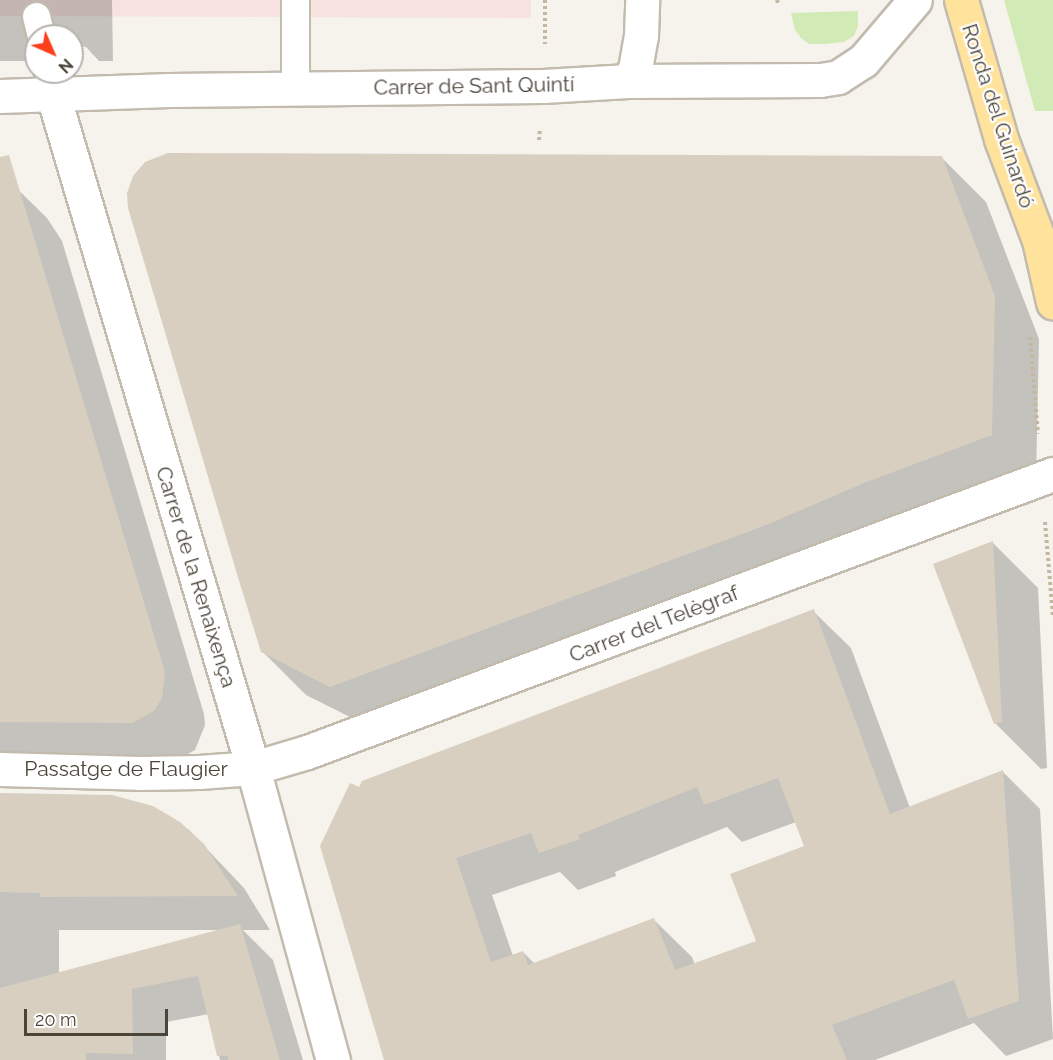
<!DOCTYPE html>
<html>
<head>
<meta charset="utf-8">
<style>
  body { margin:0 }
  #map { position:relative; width:1053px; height:1060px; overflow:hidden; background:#f6f3ec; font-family:Raleway,sans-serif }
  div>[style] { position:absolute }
  .medical>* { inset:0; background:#f6e3e0 }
  .green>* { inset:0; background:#d2eab5 }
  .shadow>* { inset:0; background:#0003 }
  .building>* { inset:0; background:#d8cfc1 }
  .path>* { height:4px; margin-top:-2px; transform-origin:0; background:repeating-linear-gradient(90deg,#c4b79f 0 3px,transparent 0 6px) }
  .roads { filter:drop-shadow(2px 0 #c2bbae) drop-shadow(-2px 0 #c2bbae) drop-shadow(0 2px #c2bbae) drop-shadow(0 -2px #c2bbae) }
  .service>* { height:27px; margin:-13.5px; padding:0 13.5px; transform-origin:13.5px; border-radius:13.5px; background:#fff }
  .minor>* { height:33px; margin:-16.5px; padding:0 16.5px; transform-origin:16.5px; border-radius:16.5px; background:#fff }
  .primary>* { height:33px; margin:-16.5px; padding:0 16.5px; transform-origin:16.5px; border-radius:16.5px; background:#ffe39c }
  span { translate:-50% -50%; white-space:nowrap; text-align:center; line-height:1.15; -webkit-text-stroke:4.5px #fff; paint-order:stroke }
  .street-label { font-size:21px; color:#4b4439 }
  .north { position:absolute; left:24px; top:24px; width:60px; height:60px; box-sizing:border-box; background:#fff; border:2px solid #b7b4b0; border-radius:50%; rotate:135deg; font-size:16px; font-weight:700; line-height:24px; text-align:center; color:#4b4439 }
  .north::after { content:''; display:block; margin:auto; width:21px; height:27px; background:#fc3f1d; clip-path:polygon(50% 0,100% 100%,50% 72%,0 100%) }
  .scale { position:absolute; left:24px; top:1009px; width:144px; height:27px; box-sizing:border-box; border:3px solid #4b4439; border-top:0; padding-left:8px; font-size:18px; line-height:21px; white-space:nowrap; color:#4b4439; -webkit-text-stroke:4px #fff; paint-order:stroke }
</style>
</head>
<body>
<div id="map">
  <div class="medical">
    <div style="clip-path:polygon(0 0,531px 0,531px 18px,0 16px)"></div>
  </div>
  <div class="green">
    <div style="clip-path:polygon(1004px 0,1053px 0,1053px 111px,1035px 111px)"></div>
    <div style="clip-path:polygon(858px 11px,858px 26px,854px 36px,844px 42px,824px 44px,809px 44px,801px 38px,795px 30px,791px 13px)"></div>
  </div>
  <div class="shadow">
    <div style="clip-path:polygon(0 0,112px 0,113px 61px,99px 61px,86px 47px,79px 46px,72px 49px,72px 36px,36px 36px,36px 61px,0 61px)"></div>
    <div style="clip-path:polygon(942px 158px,986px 202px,1039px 339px,1036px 479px,372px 728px,306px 695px,262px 651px)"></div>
    <div style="clip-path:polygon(0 172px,47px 218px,62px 241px,204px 714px,205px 725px,195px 750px,174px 762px,0 759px)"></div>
    <div style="clip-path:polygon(993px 543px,1038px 588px,1047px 768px,1041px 769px,995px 723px)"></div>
    <div style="clip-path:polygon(evenodd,813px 611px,851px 648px,910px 808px,1003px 772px,1040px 809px,1053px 1039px,1006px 1056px,974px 1023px,875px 1060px,386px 1060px,360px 789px,813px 611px,796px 822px,806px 847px,758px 942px,695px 965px,692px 957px,654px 920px,535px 964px,523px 952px,513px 956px,492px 895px,560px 872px,578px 890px,616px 876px,615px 872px,727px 827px,742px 842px,796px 822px)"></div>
    <div style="clip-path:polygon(evenodd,0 796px,188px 829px,244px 888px,270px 930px,243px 930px,273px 960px,303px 1060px,220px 1060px,209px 1014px,166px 1022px,166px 1060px,0 1060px,0 796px,59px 930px,220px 930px,59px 974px,59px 930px)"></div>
  </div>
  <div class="building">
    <div style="clip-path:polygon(168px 153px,942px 156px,995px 296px,992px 435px,864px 483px,766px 525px,330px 687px,261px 652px,237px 574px,128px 208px,127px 193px,133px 176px,145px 162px)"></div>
    <div style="clip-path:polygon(9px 155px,165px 672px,162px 698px,155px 710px,133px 723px,0 722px,0 157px)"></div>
    <div style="clip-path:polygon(993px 541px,1002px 722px,994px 724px,933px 564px)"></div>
    <div style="clip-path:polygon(evenodd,814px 609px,890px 814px,1003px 770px,1019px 1001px,968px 1019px,954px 980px,832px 1025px,847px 1060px,384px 1060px,320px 846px,350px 783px,359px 787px,362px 781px,814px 609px,778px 778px,804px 846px,730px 874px,756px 941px,675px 970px,654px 918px,528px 965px,523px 951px,491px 962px,456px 858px,531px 833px,539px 853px,580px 839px,578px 835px,697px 787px,704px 805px,778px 778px)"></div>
    <div style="clip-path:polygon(0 793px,112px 795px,153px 806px,180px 822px,204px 844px,238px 896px,40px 897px,40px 893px,0 892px)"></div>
    <div style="clip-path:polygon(240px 924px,280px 1060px,228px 1060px,228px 1056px,217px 1056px,198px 976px,132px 989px,133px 1054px,86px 1053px,86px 1060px,0 1060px,0 988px)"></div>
  </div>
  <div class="path">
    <div style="left:545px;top:0;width:44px;rotate:90deg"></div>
    <div style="left:777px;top:0;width:3px;rotate:72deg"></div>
    <div style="left:539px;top:140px;width:11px;rotate:-85deg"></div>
    <div style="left:1030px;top:337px;width:97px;rotate:85.3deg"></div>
    <div style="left:1045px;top:522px;width:95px;rotate:85.2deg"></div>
  </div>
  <div class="roads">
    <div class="service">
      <div style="left:36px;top:16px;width:21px;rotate:76deg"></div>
      <div style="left:48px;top:72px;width:24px;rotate:78deg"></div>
      <div style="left:295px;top:90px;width:90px;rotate:-90deg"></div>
    </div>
    <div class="minor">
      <div style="left:628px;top:81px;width:14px;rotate:-60deg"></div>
      <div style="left:635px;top:69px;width:34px;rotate:-80deg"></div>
      <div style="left:641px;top:36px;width:36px;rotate:-88deg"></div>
      <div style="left:53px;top:95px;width:702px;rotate:73.45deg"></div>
      <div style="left:253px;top:768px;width:303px;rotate:74.7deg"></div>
      <div style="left:0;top:96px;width:169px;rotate:-2deg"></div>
      <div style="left:169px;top:90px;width:374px;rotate:-0.6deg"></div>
      <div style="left:543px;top:86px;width:85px;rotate:-3.4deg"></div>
      <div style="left:628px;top:81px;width:192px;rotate:-0.3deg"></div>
      <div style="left:820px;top:80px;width:18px;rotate:-9deg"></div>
      <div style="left:838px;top:77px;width:30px;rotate:-33deg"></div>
      <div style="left:863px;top:61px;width:80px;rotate:-49.6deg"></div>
      <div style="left:0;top:769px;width:139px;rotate:1.6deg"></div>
      <div style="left:139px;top:773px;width:60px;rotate:-1deg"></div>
      <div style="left:199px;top:772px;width:54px;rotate:-4.2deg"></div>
      <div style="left:253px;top:768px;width:56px;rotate:-16.5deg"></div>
      <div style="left:307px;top:752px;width:796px;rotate:-20.44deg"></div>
    </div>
    <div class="primary">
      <div style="left:961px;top:0;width:145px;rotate:73.9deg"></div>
      <div style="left:1001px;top:139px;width:108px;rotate:69.4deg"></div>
      <div style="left:1039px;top:240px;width:64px;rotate:77.3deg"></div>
    </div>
  </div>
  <div class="street-label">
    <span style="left:474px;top:86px;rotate:-1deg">Carrer de Sant Quintí</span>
    <span style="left:998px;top:116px;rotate:72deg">Ronda del Guinardó</span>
    <span style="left:196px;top:577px;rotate:73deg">Carrer de la Renaixença</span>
    <span style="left:654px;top:624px;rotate:-21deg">Carrer del Telègraf</span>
    <span style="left:126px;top:769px">Passatge de Flaugier</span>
  </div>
  <div class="north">N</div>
  <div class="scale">20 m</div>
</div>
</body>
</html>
